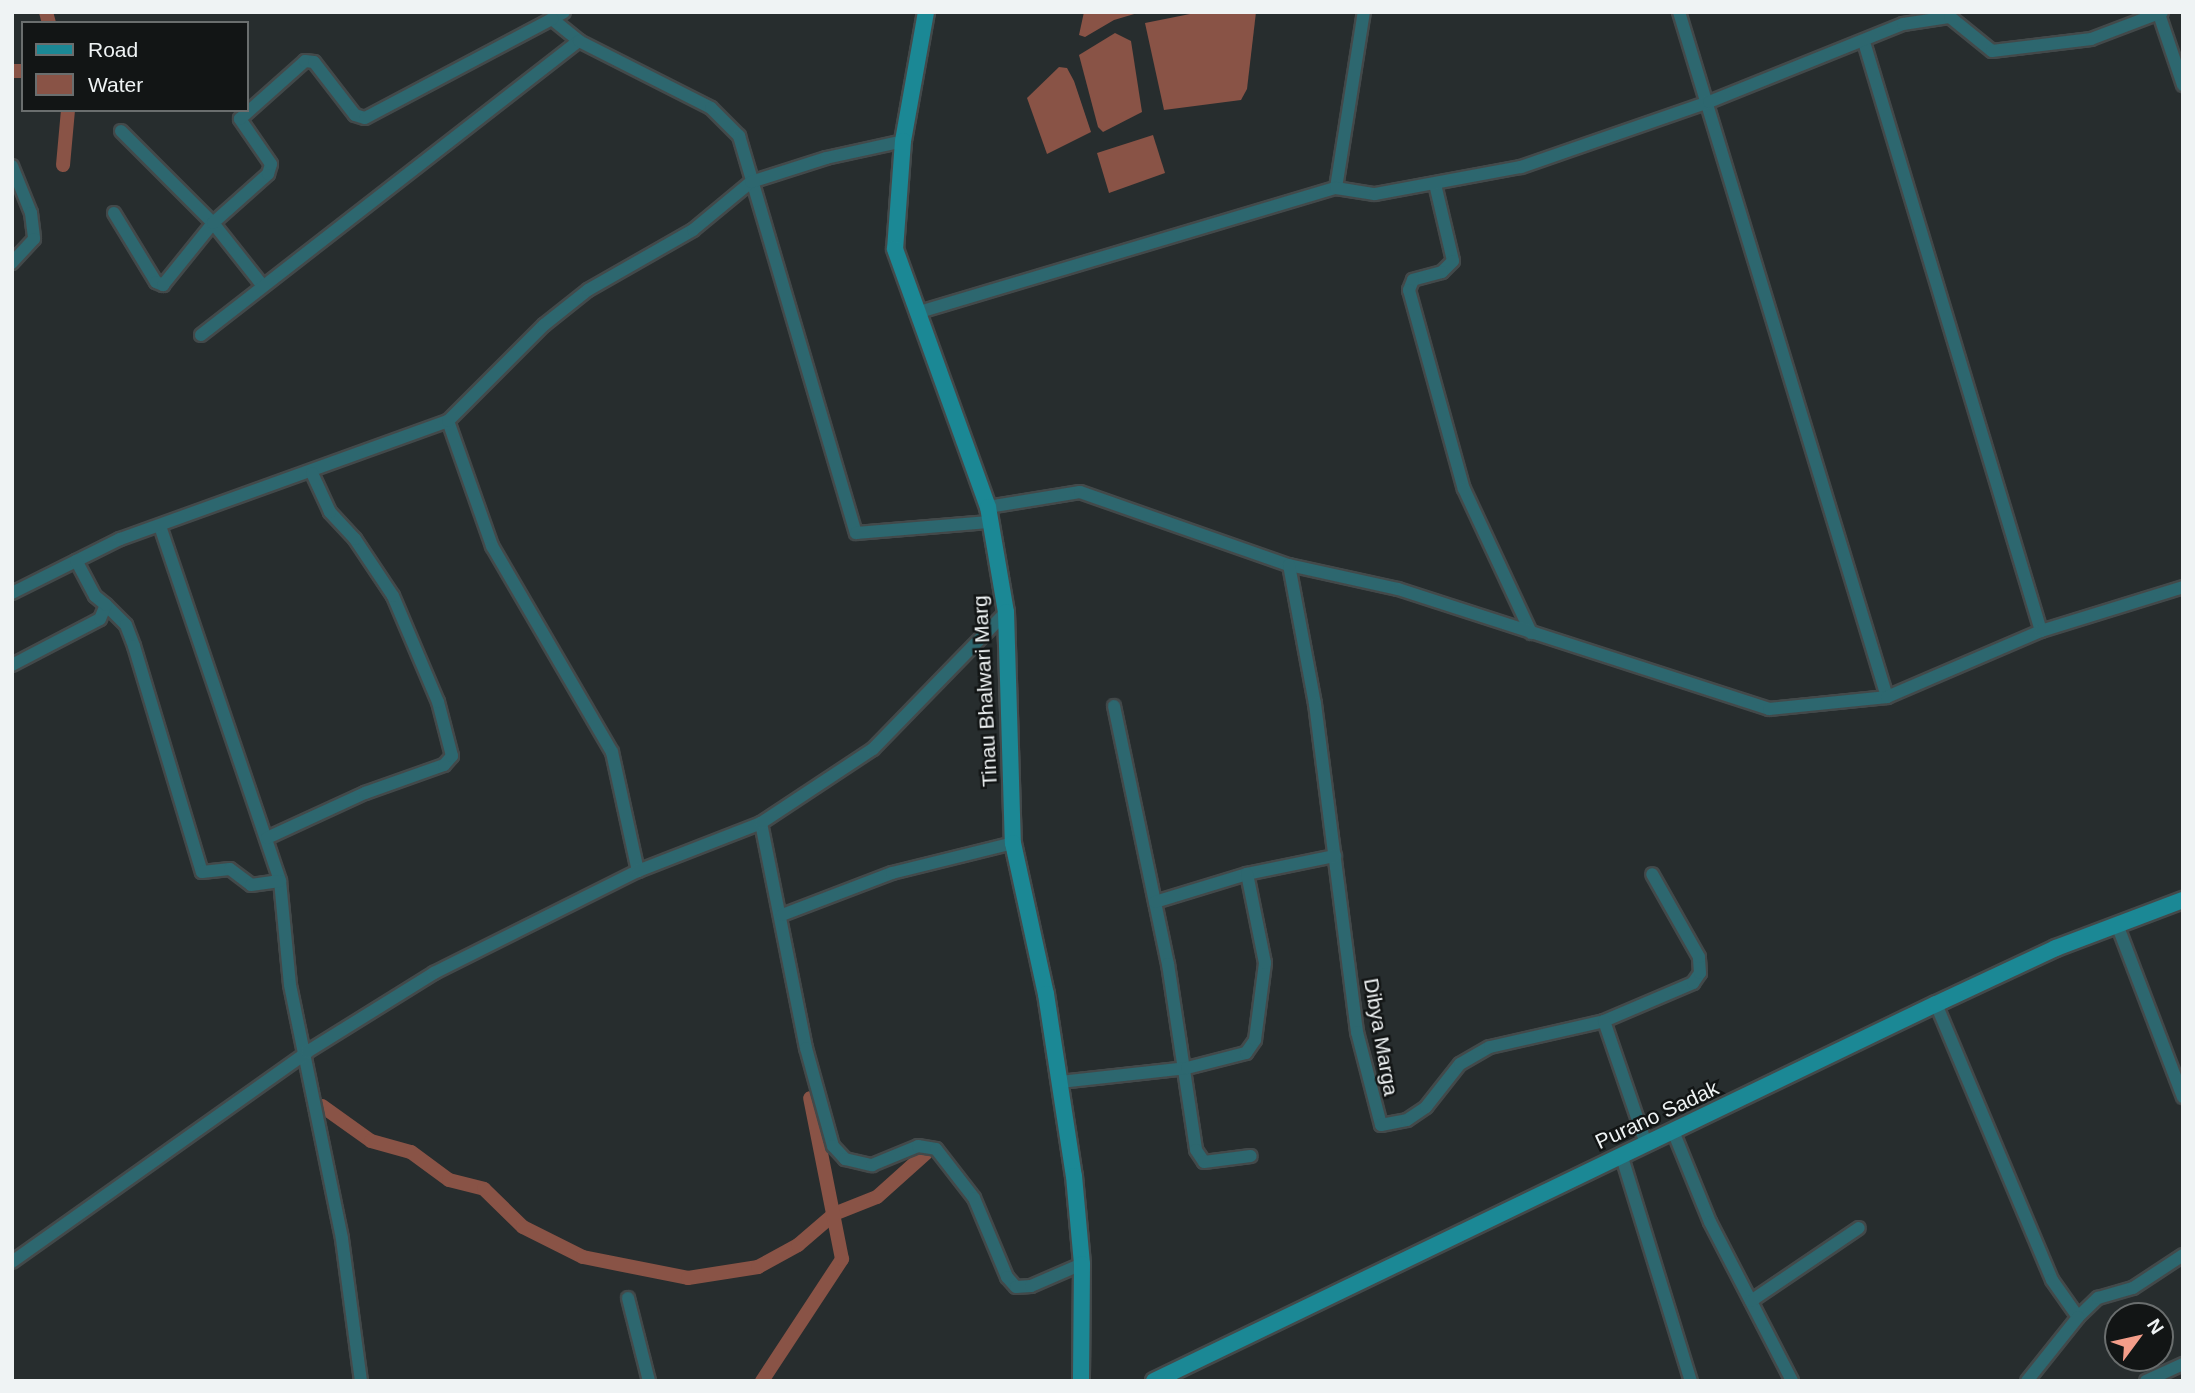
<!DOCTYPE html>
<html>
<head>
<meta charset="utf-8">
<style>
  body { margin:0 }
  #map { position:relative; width:2195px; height:1393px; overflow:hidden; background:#272d2e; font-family:Helvetica,sans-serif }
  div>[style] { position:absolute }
  .water>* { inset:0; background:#895346 }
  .canal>* { height:14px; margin:-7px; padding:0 7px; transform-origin:7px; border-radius:7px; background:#895346 }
  .roads { filter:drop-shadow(2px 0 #43494a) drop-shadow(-2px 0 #43494a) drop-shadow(0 2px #43494a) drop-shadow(0 -2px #43494a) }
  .street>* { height:12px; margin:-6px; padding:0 6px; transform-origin:6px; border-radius:6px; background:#2d676f }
  .secondary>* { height:16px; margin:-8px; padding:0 8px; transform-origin:8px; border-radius:8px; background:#1b8895 }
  span { translate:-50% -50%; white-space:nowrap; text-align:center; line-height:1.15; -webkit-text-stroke:5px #121515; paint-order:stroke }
  .street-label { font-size:21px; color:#eff3f4 }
  .frame { position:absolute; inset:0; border:14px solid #eff3f4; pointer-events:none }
  .legend { position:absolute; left:21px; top:21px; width:228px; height:91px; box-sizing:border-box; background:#121515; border:2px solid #6a6e6e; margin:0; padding:9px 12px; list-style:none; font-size:21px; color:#eff3f4 }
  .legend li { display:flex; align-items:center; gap:14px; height:35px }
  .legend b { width:35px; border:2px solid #6a6e6e }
  .north { position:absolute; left:2104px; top:1302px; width:70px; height:70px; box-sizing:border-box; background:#121515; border:2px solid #6a6e6e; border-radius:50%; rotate:57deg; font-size:19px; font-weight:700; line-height:28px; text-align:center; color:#eff3f4 }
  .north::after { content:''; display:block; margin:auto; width:24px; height:32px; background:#f49e8a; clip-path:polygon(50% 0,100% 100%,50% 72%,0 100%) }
</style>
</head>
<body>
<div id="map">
  <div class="water">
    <div style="clip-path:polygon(1084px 12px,1141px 12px,1114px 20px,1085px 37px,1079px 35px)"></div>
    <div style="clip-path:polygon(1200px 12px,1256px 12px,1247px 89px,1241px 100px,1164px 110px,1145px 23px)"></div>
    <div style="clip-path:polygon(1115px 33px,1131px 41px,1142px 112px,1103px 132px,1098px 127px,1079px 55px)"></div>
    <div style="clip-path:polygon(1059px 67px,1067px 68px,1074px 81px,1091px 132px,1047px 154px,1027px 98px)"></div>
    <div style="clip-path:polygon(1153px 135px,1165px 173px,1109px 193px,1097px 153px)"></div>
  </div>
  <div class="canal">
    <div style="left:46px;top:12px;width:11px;rotate:75deg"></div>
    <div style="left:12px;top:71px;width:11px"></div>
    <div style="left:63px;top:165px;width:55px;rotate:-84.8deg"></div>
    <div style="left:322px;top:1106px;width:60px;rotate:35.5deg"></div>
    <div style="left:371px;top:1141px;width:41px;rotate:15.4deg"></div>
    <div style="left:411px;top:1152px;width:47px;rotate:36.4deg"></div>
    <div style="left:449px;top:1180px;width:36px;rotate:14deg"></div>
    <div style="left:484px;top:1189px;width:54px;rotate:44.3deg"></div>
    <div style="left:523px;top:1227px;width:67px;rotate:26.6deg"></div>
    <div style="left:583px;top:1257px;width:107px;rotate:11.3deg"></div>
    <div style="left:688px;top:1278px;width:71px;rotate:-8.9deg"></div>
    <div style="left:758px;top:1267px;width:46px;rotate:-28.8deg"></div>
    <div style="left:798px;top:1245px;width:48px;rotate:-40.7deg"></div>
    <div style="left:834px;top:1214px;width:46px;rotate:-21.6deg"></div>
    <div style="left:877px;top:1197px;width:66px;rotate:-41.9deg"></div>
    <div style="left:762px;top:1381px;width:146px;rotate:-56.7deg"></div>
    <div style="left:842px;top:1259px;width:164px;rotate:-101.2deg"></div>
  </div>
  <div class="roads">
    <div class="street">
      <div style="left:564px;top:12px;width:14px;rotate:150deg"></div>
      <div style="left:552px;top:19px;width:35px;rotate:39deg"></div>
      <div style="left:1679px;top:12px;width:716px;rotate:73.11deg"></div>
      <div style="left:2159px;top:14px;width:75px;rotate:71.3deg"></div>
      <div style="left:1864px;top:42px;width:615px;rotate:73.27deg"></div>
      <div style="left:121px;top:131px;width:130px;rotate:45deg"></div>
      <div style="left:213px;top:223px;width:80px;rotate:51.6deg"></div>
      <div style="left:12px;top:166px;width:51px;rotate:68deg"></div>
      <div style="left:31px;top:213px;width:26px;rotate:83deg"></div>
      <div style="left:34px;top:239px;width:33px;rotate:133deg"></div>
      <div style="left:1435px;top:184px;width:79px;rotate:76.8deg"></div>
      <div style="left:1453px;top:261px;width:16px;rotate:135deg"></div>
      <div style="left:1442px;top:272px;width:30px;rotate:165deg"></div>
      <div style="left:1413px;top:280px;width:11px;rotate:112deg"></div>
      <div style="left:1409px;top:290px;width:206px;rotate:74.6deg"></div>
      <div style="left:1464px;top:489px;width:159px;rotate:65deg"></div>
      <div style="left:1336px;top:188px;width:178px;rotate:-81deg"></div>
      <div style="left:114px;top:213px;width:81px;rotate:58.7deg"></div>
      <div style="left:156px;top:282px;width:8px;rotate:23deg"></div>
      <div style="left:163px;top:285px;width:80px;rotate:-51.1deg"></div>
      <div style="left:213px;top:223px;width:74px;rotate:-41.7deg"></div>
      <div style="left:268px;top:174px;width:10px;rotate:-73deg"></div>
      <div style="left:271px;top:164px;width:55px;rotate:-124.6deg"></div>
      <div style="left:240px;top:119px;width:87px;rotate:-41.7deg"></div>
      <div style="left:305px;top:61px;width:9px;rotate:6deg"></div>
      <div style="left:314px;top:62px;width:67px;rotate:52.3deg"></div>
      <div style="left:355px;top:115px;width:10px;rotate:17deg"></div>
      <div style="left:365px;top:118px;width:212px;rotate:-27.9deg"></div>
      <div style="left:916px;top:313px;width:438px;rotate:-16.6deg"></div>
      <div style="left:1336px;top:188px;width:39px;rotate:9deg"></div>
      <div style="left:1375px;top:194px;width:148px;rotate:-10.5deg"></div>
      <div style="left:1521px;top:167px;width:199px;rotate:-19.1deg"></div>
      <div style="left:1709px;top:102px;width:209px;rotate:-21.9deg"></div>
      <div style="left:1903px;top:24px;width:48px;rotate:-8.5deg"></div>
      <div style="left:1950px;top:17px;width:54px;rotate:39deg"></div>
      <div style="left:1992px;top:51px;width:100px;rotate:-6.9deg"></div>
      <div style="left:2091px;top:39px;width:76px;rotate:-20.8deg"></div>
      <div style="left:201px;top:335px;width:479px;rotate:-37.9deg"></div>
      <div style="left:579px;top:41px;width:148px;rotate:26.9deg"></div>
      <div style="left:711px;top:108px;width:40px;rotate:45deg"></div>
      <div style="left:739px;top:136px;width:414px;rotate:73.6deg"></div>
      <div style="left:856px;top:533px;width:133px;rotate:-4.7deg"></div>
      <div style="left:448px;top:421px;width:133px;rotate:70.6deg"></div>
      <div style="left:492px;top:546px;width:238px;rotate:59.8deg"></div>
      <div style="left:612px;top:752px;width:122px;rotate:77.7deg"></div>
      <div style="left:988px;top:507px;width:93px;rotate:-9.3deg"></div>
      <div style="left:1080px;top:492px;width:221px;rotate:19.3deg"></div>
      <div style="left:1289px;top:565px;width:112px;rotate:12.4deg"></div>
      <div style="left:1398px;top:589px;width:390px;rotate:17.9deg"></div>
      <div style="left:1769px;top:709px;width:119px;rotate:-5.8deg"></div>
      <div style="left:1887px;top:697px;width:168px;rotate:-23.2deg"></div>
      <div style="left:2041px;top:631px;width:149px;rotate:-17.2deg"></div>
      <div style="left:160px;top:526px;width:375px;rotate:71.3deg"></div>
      <div style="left:280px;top:881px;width:104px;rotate:84.5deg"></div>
      <div style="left:290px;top:985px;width:259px;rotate:78.4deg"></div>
      <div style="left:342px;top:1239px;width:143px;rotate:82.4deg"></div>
      <div style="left:1289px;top:565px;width:141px;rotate:79.4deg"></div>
      <div style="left:1315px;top:704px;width:331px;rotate:82.7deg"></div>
      <div style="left:1357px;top:1032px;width:96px;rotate:75.5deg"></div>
      <div style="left:1381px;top:1125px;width:26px;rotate:-11deg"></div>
      <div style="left:1407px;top:1120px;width:23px;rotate:-34deg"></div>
      <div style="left:1426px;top:1107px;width:55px;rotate:-51.7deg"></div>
      <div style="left:1460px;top:1064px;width:34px;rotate:-30deg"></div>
      <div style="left:1490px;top:1047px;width:117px;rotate:-12.8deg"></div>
      <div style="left:1604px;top:1021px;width:97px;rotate:-23.1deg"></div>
      <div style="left:1693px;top:983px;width:12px;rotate:-55deg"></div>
      <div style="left:1700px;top:973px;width:16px;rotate:-94deg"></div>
      <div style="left:1699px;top:957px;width:95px;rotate:-119.5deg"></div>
      <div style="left:12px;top:593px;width:121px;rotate:-26.6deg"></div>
      <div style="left:120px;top:539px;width:349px;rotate:-19.8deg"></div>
      <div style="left:448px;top:421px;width:136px;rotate:-45deg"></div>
      <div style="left:544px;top:325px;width:56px;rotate:-38.5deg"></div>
      <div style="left:588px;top:290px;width:121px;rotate:-29.7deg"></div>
      <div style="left:693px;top:230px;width:75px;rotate:-39.6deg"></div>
      <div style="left:751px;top:182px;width:79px;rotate:-17.7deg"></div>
      <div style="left:826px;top:158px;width:79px;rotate:-12.4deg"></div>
      <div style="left:106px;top:605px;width:28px;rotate:45deg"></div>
      <div style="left:126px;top:625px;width:22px;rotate:69deg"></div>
      <div style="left:134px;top:646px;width:236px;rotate:73.3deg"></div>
      <div style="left:202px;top:872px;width:28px;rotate:-6deg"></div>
      <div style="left:230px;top:869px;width:26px;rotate:37deg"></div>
      <div style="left:251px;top:885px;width:29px;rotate:-8deg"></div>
      <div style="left:12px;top:665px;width:99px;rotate:-27.6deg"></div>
      <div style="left:100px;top:619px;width:15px;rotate:-67deg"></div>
      <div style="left:106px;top:605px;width:14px;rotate:-141deg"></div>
      <div style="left:95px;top:596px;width:40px;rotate:-118deg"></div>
      <div style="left:1114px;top:706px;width:264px;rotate:78.2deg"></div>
      <div style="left:1168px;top:964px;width:188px;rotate:81.4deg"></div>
      <div style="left:1196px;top:1150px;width:14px;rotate:56deg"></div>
      <div style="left:1204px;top:1162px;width:47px;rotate:-7.3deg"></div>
      <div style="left:761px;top:823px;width:229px;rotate:78.7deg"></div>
      <div style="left:806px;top:1048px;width:102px;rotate:74.6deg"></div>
      <div style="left:833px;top:1146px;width:18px;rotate:47deg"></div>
      <div style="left:845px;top:1159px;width:28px;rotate:13deg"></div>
      <div style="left:872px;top:1165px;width:50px;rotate:-22.4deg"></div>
      <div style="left:918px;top:1146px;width:18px;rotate:9deg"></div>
      <div style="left:936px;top:1149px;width:62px;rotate:52.2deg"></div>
      <div style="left:974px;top:1198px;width:86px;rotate:67.3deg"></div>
      <div style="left:1007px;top:1277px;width:13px;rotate:48deg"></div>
      <div style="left:1016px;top:1287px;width:15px;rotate:-4deg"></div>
      <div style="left:1031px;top:1286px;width:56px;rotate:-23.3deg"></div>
      <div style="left:267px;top:838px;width:108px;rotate:-24.7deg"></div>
      <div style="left:365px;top:793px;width:84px;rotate:-19.5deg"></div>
      <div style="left:444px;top:765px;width:12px;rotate:-48deg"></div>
      <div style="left:452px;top:756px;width:56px;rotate:-104.5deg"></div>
      <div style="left:438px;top:702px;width:115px;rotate:-113deg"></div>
      <div style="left:393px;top:596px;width:69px;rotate:-123.7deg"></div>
      <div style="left:355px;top:539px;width:37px;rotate:-133deg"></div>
      <div style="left:330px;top:512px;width:43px;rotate:-114.8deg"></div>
      <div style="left:1155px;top:902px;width:96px;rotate:-16.9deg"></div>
      <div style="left:1247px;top:874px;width:90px;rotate:-11.6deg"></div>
      <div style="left:782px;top:915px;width:118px;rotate:-20.9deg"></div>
      <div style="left:892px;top:873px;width:125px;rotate:-13.9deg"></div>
      <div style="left:2118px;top:927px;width:182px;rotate:69.1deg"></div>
      <div style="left:1936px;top:1004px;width:299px;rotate:67.2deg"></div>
      <div style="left:2052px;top:1280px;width:45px;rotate:54.9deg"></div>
      <div style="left:2078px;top:1317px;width:28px;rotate:-44deg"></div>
      <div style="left:2098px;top:1298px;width:36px;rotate:-16deg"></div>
      <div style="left:2133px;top:1288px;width:60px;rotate:-33.4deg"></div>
      <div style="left:1604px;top:1021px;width:130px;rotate:71.1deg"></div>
      <div style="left:1060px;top:1082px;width:128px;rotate:-6.3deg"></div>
      <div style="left:1187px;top:1068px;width:61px;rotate:-14.3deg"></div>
      <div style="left:1246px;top:1053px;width:16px;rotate:-55deg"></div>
      <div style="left:1255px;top:1040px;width:78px;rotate:-82.6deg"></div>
      <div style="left:1265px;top:963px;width:91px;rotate:-101.4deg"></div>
      <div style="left:1673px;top:1131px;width:98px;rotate:67.9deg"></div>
      <div style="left:1710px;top:1222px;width:179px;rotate:62.7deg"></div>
      <div style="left:1621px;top:1154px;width:238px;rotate:72.9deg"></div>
      <div style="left:12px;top:1262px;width:362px;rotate:-35.4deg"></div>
      <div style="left:307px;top:1052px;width:150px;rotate:-31.9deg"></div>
      <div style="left:434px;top:973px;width:228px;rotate:-26.6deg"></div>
      <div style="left:638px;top:871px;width:132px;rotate:-21.3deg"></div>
      <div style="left:761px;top:823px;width:134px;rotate:-33.5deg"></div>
      <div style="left:873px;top:749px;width:191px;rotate:-45.8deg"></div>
      <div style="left:628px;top:1298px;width:86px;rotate:75.8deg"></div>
      <div style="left:1751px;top:1301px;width:130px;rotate:-34.1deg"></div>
      <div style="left:2027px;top:1381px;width:82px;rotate:-51.4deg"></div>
      <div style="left:2146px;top:1381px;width:41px;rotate:-24.7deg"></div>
    </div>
    <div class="secondary">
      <div style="left:926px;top:12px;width:131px;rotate:100.1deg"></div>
      <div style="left:903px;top:141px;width:108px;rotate:94.2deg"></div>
      <div style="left:895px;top:249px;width:274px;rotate:70.2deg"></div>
      <div style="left:988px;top:507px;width:107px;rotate:80.3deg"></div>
      <div style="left:1006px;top:612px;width:231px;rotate:88.3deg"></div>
      <div style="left:1013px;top:843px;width:155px;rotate:77.7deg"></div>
      <div style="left:1046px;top:994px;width:184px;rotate:81.3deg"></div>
      <div style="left:1074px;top:1176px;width:88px;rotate:84.8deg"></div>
      <div style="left:1082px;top:1264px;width:117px;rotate:90.5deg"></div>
      <div style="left:1154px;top:1381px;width:868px;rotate:-25.74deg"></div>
      <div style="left:1936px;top:1004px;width:132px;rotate:-25deg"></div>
      <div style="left:2056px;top:948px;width:136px;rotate:-20.7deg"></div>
    </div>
  </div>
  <div class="street-label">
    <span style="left:985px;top:691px;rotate:-93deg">Tinau Bhalwari Marg</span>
    <span style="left:1381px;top:1037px;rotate:80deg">Dibya Marga</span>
    <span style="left:1657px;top:1115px;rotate:-25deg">Purano Sadak</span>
  </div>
  <div class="frame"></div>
  <ul class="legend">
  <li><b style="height:9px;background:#1b8895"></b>Road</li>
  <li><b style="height:19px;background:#895346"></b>Water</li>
  </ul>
  <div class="north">N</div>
</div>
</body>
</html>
